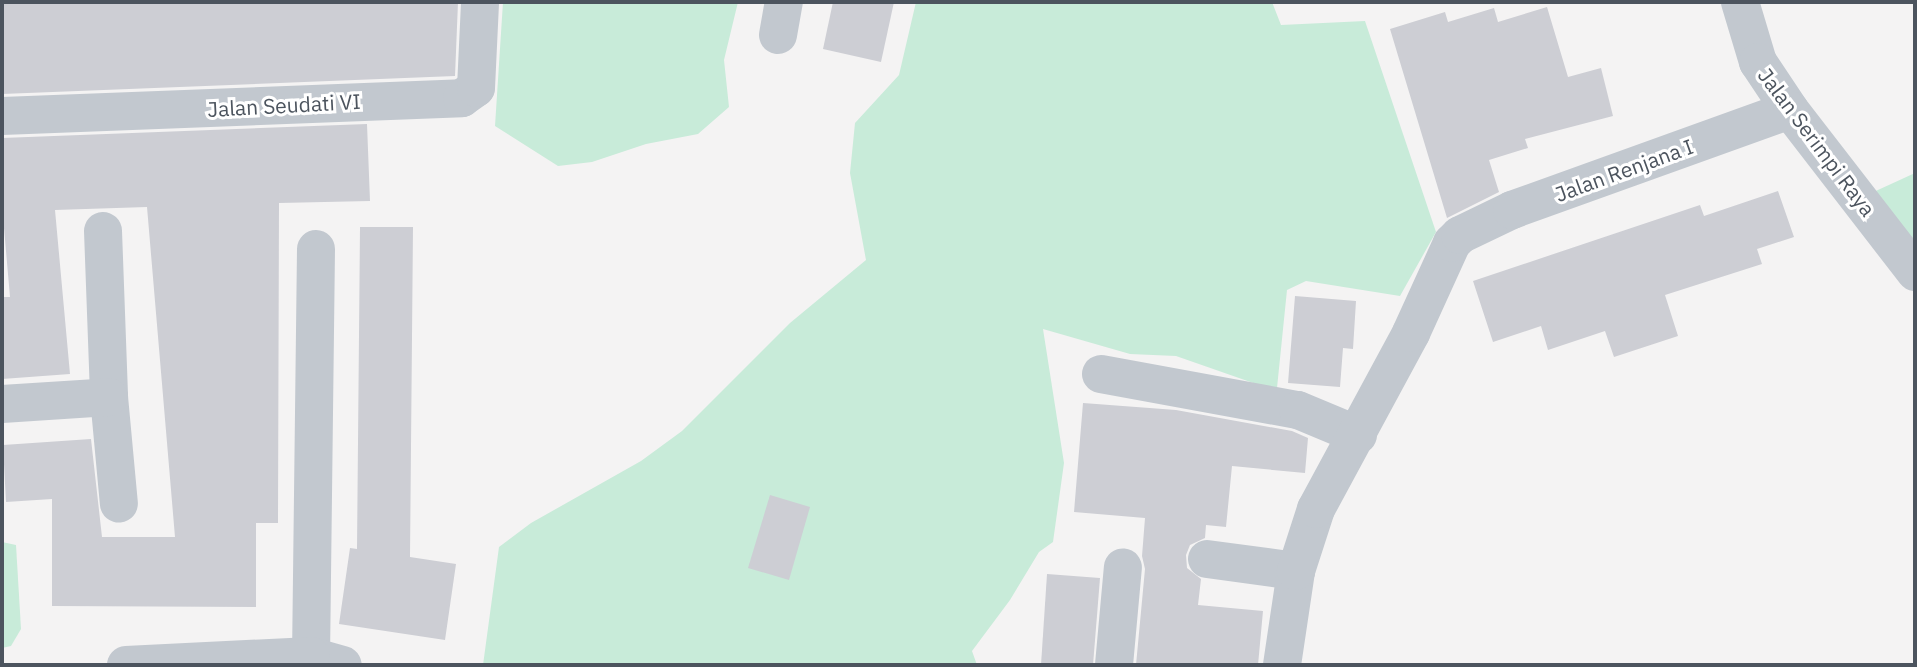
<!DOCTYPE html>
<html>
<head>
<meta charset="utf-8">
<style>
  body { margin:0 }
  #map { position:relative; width:1917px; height:667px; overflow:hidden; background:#f4f3f3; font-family:"IBM Plex Sans",sans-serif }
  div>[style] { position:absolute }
  .green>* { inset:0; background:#c8ebd9 }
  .building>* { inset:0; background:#cdced4 }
  .minor>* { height:38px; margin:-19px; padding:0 19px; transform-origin:19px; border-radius:19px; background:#c2c8cf }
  span { translate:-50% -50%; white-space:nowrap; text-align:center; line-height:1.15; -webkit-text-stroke:6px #fff; paint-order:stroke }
  .street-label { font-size:21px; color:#4c545e }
  .frame { position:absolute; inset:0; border:4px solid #4c545e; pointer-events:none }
</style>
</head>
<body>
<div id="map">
  <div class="green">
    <div style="clip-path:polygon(503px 2px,738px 2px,724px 60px,729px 107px,698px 134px,646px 144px,592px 162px,558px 166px,495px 126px)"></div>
    <div style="clip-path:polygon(916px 2px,1272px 2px,1281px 25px,1365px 21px,1436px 232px,1400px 296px,1306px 281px,1287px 290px,1277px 388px,1259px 385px,1176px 356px,1130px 354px,1043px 329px,1064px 463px,1053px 542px,1039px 552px,1010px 600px,972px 651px,977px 665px,483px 665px,499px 547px,531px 523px,641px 461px,682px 431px,790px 323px,866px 260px,850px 173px,855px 123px,899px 75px)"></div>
    <div style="clip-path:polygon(1915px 173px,1915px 258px,1867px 195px)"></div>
    <div style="clip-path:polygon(2px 542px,16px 545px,21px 629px,11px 646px,2px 648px)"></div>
  </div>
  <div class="building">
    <div style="clip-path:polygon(2px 2px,458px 2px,455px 76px,2px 94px)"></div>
    <div style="clip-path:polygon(833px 2px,894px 2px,881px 62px,823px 49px)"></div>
    <div style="clip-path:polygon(1547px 7px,1568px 77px,1601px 68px,1613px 116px,1525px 139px,1528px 148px,1489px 160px,1499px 192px,1447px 218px,1390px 29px,1445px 12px,1448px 22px,1494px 8px,1498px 22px)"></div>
    <div style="clip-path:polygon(367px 124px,370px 201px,279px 203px,278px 523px,256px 523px,256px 607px,52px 606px,52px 499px,6px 502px,3px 445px,91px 439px,102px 537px,175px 537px,147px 207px,55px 210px,70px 374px,2px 379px,2px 297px,10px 297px,2px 205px,2px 138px)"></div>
    <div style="clip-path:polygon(1778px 191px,1794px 237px,1757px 249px,1762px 264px,1665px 295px,1678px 336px,1614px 357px,1605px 331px,1548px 350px,1541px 326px,1493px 342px,1473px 281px,1700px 205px,1704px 216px)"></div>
    <div style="clip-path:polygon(360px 227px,413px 227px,410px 557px,456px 564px,445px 640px,339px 624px,350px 548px,357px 549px)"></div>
    <div style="clip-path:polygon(1295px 296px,1356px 301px,1353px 349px,1343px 348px,1340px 387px,1288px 383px)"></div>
    <div style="clip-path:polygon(1083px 403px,1176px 410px,1292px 431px,1308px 438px,1305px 473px,1232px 466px,1226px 527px,1206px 525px,1205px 538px,1190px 545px,1186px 555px,1187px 568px,1201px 579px,1198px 605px,1263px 611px,1258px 665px,1136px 665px,1145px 569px,1142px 556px,1145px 518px,1074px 512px)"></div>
    <div style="clip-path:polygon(770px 495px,810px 507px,789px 580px,748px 568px)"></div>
    <div style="clip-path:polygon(1047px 574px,1100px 578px,1093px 665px,1041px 665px)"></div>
  </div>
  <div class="minor">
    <div style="left:1740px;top:2px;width:63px;rotate:73.3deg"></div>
    <div style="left:1758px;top:62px;width:58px;rotate:56.3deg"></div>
    <div style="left:1790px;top:110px;width:205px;rotate:52.3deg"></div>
    <div style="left:778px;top:35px;width:34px;rotate:-80deg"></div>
    <div style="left:2px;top:116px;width:460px;rotate:-2.2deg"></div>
    <div style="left:462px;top:98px;width:17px;rotate:-36deg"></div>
    <div style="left:476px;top:88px;width:86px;rotate:-87.3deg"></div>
    <div style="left:103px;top:231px;width:166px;rotate:87.9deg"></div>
    <div style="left:109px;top:397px;width:107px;rotate:84.7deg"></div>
    <div style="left:316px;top:249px;width:407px;rotate:90.7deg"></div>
    <div style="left:311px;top:656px;width:33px;rotate:16deg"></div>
    <div style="left:1101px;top:374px;width:200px;rotate:10.4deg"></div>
    <div style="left:1298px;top:410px;width:65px;rotate:22.6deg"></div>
    <div style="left:2px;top:404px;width:107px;rotate:-3.7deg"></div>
    <div style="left:1207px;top:559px;width:90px;rotate:7.7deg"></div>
    <div style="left:126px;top:665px;width:185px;rotate:-2.8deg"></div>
    <div style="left:1114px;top:665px;width:98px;rotate:-84.8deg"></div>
    <div style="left:1282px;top:665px;width:95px;rotate:-81.5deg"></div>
    <div style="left:1296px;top:571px;width:65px;rotate:-72.1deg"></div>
    <div style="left:1316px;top:509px;width:200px;rotate:-61.6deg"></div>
    <div style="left:1411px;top:333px;width:99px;rotate:-65.5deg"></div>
    <div style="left:1452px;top:243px;width:11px;rotate:-45deg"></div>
    <div style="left:1460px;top:235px;width:58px;rotate:-25.7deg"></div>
    <div style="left:1512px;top:210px;width:295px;rotate:-19.8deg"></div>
  </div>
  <div class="street-label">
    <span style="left:284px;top:105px;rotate:-3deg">Jalan Seudati VI</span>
    <span style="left:1817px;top:142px;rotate:53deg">Jalan Serimpi Raya</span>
    <span style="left:1624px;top:170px;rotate:-20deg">Jalan Renjana I</span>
  </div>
  <div class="frame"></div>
</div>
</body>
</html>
